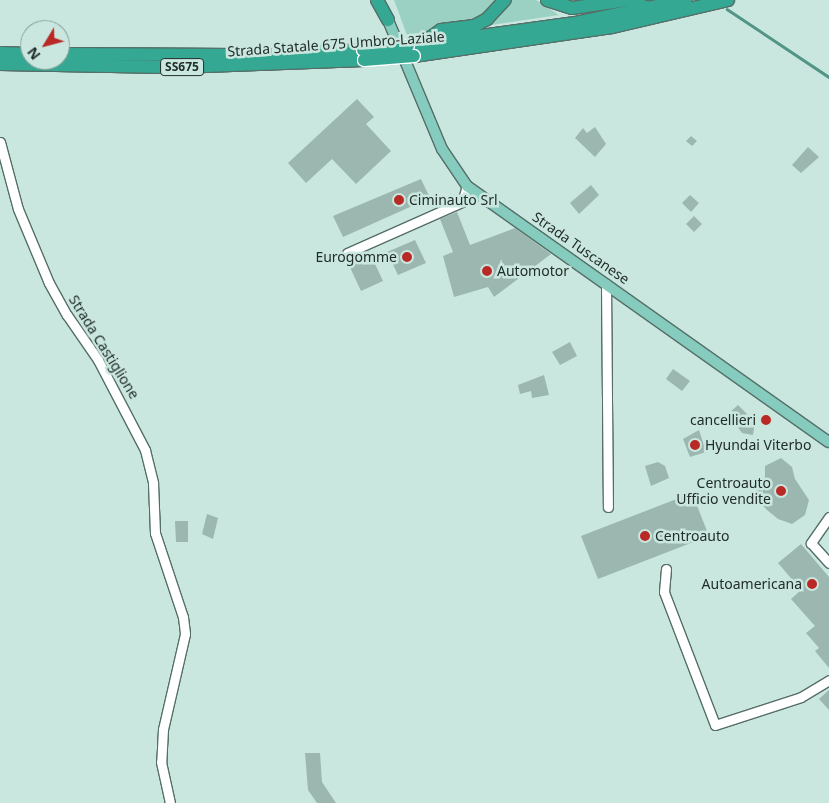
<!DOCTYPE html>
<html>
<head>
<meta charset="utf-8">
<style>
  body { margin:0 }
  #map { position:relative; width:829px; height:803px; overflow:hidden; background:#cae7df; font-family:"Noto Sans",sans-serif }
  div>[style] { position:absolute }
  .green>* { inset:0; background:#9ad1c3 }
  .stream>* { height:2.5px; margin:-1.25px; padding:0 1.25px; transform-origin:1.25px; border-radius:1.25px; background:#529485 }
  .building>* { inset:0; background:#9bb7af }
  .roads { filter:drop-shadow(1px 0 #556e68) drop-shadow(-1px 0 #556e68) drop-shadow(0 1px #556e68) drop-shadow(0 -1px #556e68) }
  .minor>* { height:9px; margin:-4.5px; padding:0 4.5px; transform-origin:4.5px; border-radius:4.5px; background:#fff }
  .major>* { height:10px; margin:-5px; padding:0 5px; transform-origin:5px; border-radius:5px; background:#85cbbe }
  .highway>* { height:12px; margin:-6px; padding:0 6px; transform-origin:6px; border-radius:6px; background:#34a892 }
  .bridges { filter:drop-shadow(1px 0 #fff) drop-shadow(-1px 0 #fff) drop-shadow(0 1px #fff) drop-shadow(0 -1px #fff) }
  .highway-bridge>* { height:12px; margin:-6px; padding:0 6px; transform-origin:6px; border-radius:6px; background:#34a892 }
  .dots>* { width:14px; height:14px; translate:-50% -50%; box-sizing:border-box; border:2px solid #cae7df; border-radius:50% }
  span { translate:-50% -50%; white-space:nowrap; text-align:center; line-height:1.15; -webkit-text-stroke:5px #cae7df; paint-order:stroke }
  .shield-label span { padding:1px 4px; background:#cae7df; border:1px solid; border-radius:4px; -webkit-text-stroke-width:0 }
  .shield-label { font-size:12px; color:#222d2a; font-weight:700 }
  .street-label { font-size:14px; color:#222d2a }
  .poi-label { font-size:14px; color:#222d2a }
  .left { translate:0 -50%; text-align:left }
  .right { translate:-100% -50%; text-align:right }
  .north { position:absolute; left:20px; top:20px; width:50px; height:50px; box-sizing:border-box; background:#cae7df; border:1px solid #879d97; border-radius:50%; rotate:233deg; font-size:14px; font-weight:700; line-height:20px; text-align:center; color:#222d2a }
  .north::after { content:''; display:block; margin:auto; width:18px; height:22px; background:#b92a27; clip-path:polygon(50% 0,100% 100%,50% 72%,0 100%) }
</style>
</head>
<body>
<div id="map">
  <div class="green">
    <div style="clip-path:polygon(394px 0,500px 0,473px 23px,407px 35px)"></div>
    <div style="clip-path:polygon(511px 0,536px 0,559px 15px,491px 25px)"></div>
  </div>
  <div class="stream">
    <div style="left:727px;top:9px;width:123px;rotate:33.7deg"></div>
  </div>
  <div class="building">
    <div style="clip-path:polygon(357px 99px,374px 117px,366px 124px,391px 151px,356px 184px,332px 159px,306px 183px,288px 163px)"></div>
    <div style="clip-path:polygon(595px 127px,606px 144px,595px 157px,575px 138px,583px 128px,587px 133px)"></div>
    <div style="clip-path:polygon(691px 136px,697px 141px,692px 146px,686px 141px)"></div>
    <div style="clip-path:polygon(808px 147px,819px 157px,801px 173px,792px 165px)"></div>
    <div style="clip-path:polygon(421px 179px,430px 198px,343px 237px,333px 216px)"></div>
    <div style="clip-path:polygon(591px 185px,599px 195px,579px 214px,570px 203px)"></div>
    <div style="clip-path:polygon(690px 195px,699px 203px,691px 212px,682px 203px)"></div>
    <div style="clip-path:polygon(457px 212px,470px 245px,515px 228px,551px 254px,494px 297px,488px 287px,454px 297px,443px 256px,453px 252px,440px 219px)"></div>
    <div style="clip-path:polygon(694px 216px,702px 224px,694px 232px,686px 224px)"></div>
    <div style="clip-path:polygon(415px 240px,426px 263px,398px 275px,387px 252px)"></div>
    <div style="clip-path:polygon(369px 251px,383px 281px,361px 291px,347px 261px)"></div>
    <div style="clip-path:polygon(570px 342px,577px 356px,560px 365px,552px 352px)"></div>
    <div style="clip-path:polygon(673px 369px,690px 381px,682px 391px,666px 379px)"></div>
    <div style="clip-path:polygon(544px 375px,549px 395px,532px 398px,531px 391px,520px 394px,518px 385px)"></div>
    <div style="clip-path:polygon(738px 405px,755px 422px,753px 435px,742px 433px,728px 414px)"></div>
    <div style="clip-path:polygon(699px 430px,706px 452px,690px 457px,683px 439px)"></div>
    <div style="clip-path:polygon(781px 458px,792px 467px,795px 479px,809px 500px,805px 515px,792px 524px,778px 519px,767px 510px,758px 500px,756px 491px,758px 482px,765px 477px,765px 466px)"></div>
    <div style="clip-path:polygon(658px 462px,665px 466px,669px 478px,651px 486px,645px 466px)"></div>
    <div style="clip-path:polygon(692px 493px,709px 536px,598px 579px,581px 536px)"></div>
    <div style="clip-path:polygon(207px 514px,218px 518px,213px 539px,202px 534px)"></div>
    <div style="clip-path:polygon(175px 521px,188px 521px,188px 542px,176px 542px)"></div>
    <div style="clip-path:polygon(801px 544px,829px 577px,829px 668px,815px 651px,819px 648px,806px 633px,815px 626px,791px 599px,801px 590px,778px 563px)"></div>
    <div style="clip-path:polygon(829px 690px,829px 710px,819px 699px)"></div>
    <div style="clip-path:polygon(305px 753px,320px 753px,322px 782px,336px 803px,317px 803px,308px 790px)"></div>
  </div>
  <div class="roads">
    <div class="minor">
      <div style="left:0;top:142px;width:69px;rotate:75deg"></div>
      <div style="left:18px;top:209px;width:80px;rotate:67.3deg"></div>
      <div style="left:49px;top:283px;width:37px;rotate:61deg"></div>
      <div style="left:67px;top:315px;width:55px;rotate:55.4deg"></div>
      <div style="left:98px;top:360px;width:102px;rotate:62.4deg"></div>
      <div style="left:145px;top:450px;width:34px;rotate:76deg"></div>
      <div style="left:153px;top:483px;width:50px;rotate:87.7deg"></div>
      <div style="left:155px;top:533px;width:89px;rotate:71.6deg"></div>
      <div style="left:183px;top:617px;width:17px;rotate:83deg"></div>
      <div style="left:185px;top:634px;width:98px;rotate:103deg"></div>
      <div style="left:163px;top:729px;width:33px;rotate:93deg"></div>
      <div style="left:161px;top:762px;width:42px;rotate:77.6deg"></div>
      <div style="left:347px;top:253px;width:126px;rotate:-23.9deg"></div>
      <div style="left:462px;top:202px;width:17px;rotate:-73deg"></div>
      <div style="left:606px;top:284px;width:223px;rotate:89.5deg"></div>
      <div style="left:829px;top:517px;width:32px;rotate:125deg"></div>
      <div style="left:811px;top:543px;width:27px;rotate:48deg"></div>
      <div style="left:666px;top:569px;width:23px;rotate:95deg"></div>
      <div style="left:664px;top:592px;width:142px;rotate:69deg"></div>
      <div style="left:715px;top:725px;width:90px;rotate:-18deg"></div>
      <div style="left:801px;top:697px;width:33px;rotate:-31deg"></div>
    </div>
    <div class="major">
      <div style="left:388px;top:20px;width:140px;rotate:67.3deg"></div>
      <div style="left:442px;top:149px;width:45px;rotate:56deg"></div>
      <div style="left:467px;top:186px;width:443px;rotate:35.3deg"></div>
    </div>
    <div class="highway">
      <div style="left:377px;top:0;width:23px;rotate:61deg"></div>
      <div style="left:547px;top:0;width:26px;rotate:18deg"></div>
      <div style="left:572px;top:8px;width:58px;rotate:-8deg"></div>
      <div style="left:629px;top:0;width:23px;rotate:23deg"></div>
      <div style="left:424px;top:42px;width:21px;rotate:-35deg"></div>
      <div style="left:441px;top:30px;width:33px;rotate:-7deg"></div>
      <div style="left:474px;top:26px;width:15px;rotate:-28deg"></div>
      <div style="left:487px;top:19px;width:26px;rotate:-47deg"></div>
      <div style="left:408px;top:46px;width:174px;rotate:-7.9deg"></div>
      <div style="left:580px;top:22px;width:108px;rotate:-11.7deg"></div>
      <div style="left:0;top:53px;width:30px;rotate:2deg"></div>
      <div style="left:60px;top:54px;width:219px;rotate:0.3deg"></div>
      <div style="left:279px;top:55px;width:84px;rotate:-3.4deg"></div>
      <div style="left:414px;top:56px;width:200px;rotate:-8.3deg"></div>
      <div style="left:612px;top:27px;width:119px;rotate:-13.1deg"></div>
      <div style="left:0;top:64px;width:180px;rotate:1deg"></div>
      <div style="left:180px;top:67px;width:184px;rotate:-2.2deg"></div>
    </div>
  </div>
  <div class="bridges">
    <div class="highway-bridge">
      <div style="left:363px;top:50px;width:45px;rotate:-5.1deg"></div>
      <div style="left:364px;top:60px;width:50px;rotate:-4.6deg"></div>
    </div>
  </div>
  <div class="dots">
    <div style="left:399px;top:200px;background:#b92a27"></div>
    <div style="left:407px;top:257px;background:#b92a27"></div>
    <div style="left:487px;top:271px;background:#b92a27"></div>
    <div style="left:766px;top:420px;background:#b92a27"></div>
    <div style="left:695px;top:445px;background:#b92a27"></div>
    <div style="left:781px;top:491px;background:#b92a27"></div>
    <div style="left:645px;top:536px;background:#b92a27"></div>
    <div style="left:812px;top:584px;background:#b92a27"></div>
  </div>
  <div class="shield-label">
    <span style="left:182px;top:67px">SS675</span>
  </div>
  <div class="street-label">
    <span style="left:336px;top:44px;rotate:-4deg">Strada Statale 675 Umbro-Laziale</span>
    <span style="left:581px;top:248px;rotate:35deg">Strada Tuscanese</span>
    <span style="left:104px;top:347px;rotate:58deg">Strada Castiglione</span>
  </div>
  <div class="poi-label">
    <span class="left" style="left:409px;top:200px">Ciminauto Srl</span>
    <span class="right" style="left:397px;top:257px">Eurogomme</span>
    <span class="left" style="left:497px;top:271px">Automotor</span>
    <span class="right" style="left:756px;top:420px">cancellieri</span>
    <span class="left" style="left:705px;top:445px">Hyundai Viterbo</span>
    <span class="right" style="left:771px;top:491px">Centroauto<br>Ufficio vendite</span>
    <span class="left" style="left:655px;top:536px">Centroauto</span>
    <span class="right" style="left:802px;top:584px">Autoamericana</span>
  </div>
  <div class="north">N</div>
</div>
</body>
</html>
